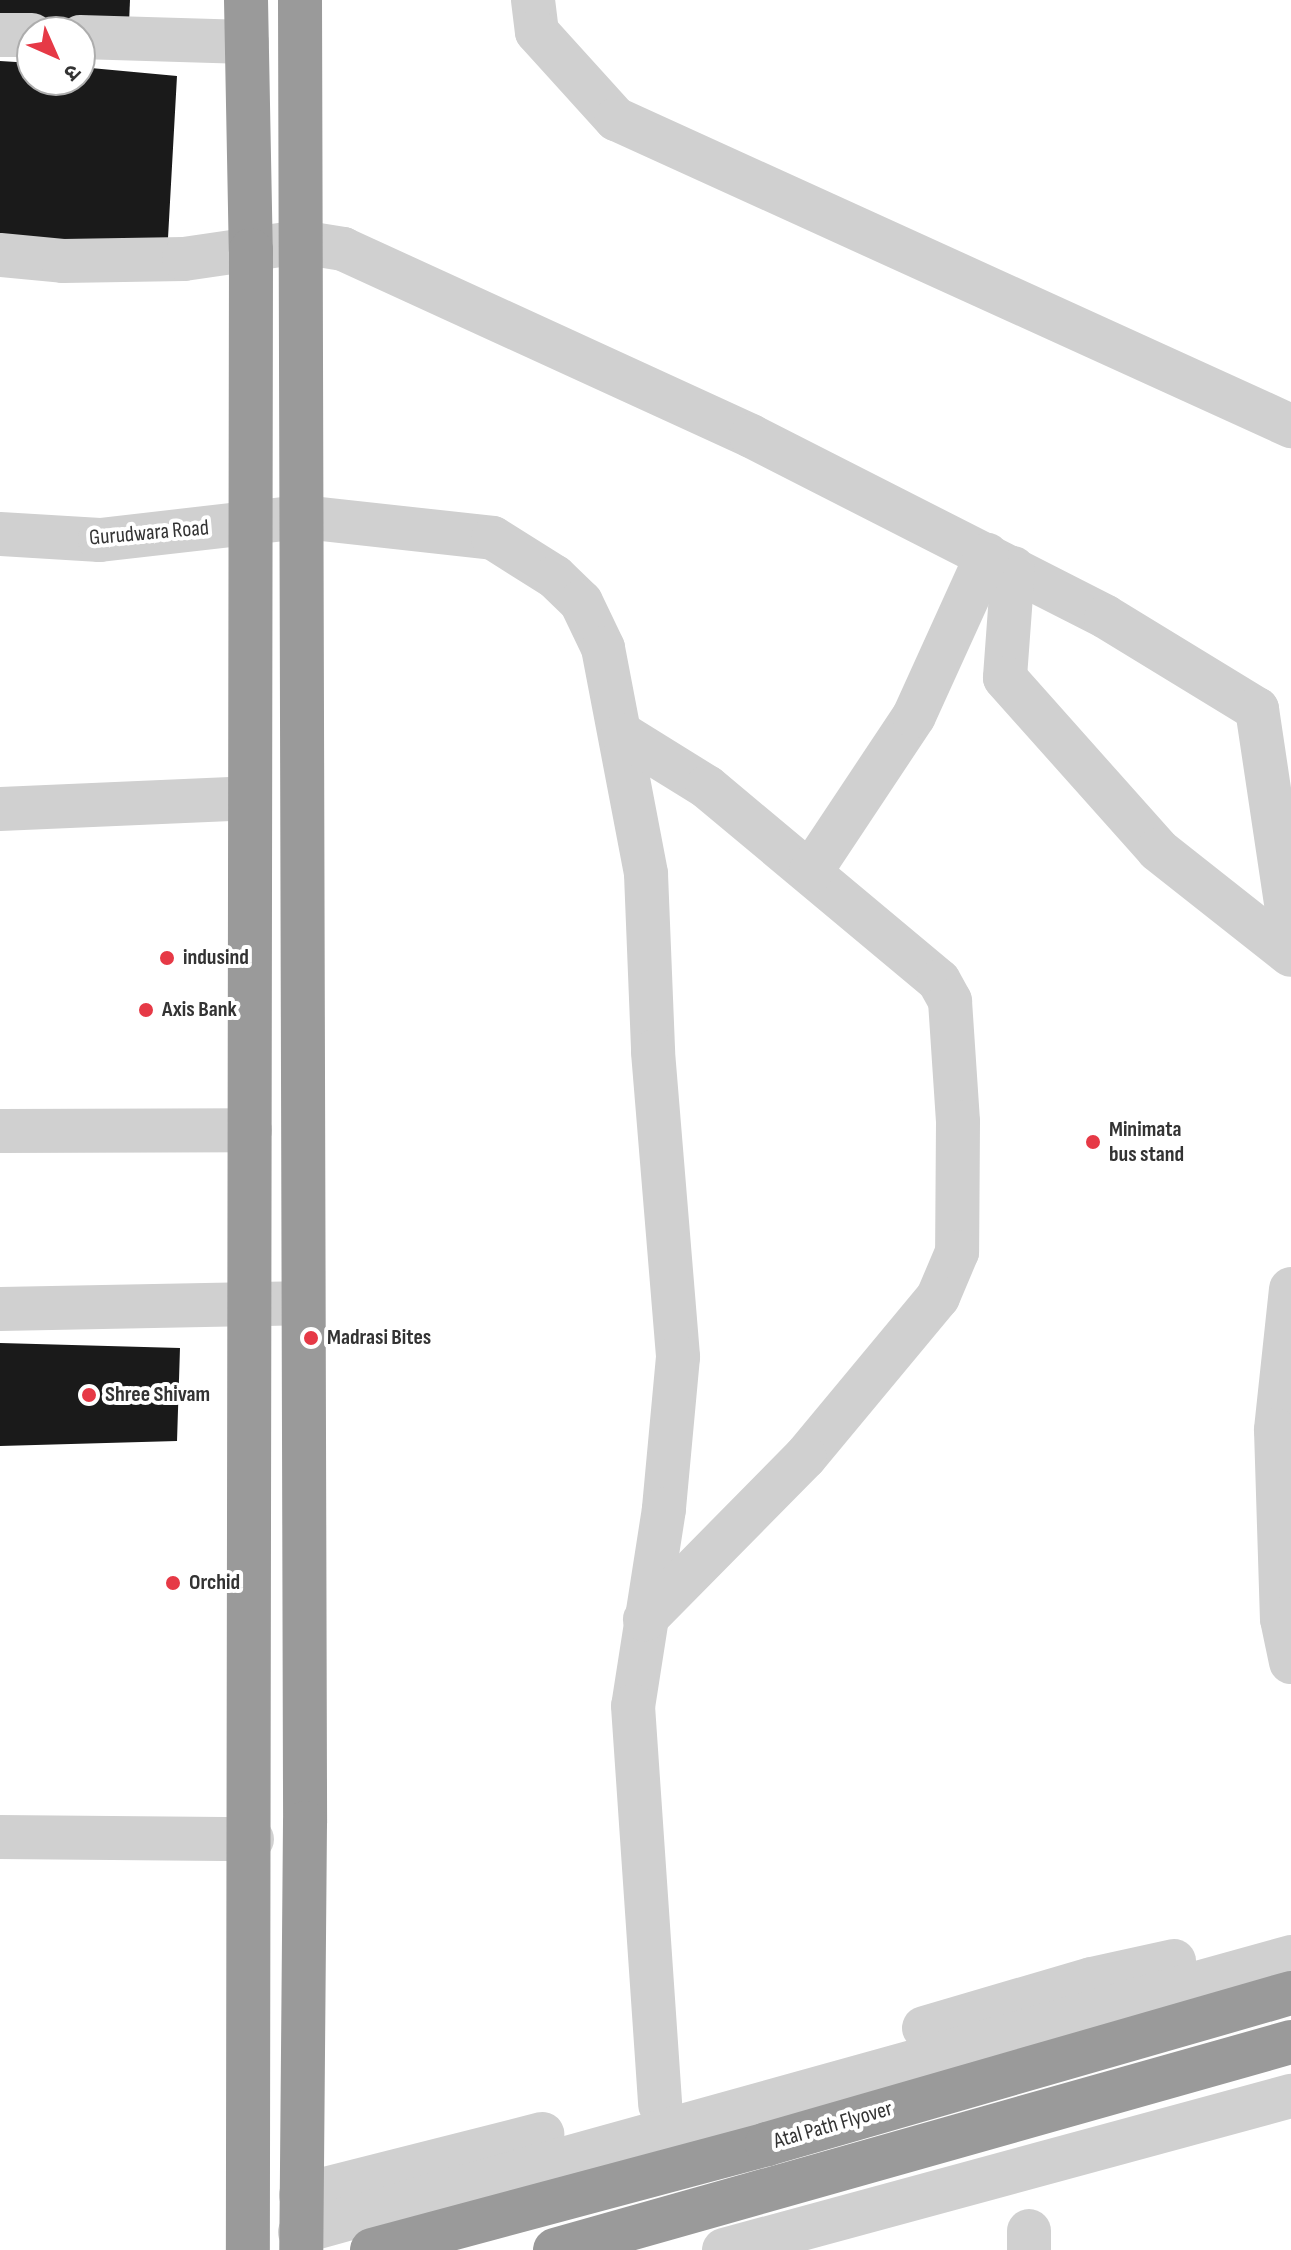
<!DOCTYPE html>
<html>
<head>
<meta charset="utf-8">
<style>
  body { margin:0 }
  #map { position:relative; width:1291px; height:2250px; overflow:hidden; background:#fff; font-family:"Sofia Sans Condensed","Noto Sans Devanagari",sans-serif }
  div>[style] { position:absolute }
  .building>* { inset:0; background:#1a1a1a }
  .minor>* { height:44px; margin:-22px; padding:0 22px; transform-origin:22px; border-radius:22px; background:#d0d0d0 }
  .highway>* { height:44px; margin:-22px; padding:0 22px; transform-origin:22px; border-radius:22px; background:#9a9a9a }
  .dots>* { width:22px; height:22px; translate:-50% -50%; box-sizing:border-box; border:4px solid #fff; border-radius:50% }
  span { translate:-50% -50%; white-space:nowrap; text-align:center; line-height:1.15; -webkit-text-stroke:8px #fff; paint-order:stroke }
  .street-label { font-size:22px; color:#333 }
  .poi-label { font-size:22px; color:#333; font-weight:700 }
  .left { translate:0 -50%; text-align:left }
  .north { position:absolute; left:16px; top:16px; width:80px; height:80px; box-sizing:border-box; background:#fff; border:2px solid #adadad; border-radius:50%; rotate:135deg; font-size:22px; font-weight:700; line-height:32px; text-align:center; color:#333 }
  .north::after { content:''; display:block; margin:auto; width:28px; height:36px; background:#e63946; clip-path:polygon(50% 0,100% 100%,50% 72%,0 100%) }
</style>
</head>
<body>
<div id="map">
  <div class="building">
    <div style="clip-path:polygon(0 0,130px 0,129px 23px,0 21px)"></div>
    <div style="clip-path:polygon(0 61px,32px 63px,32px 80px,80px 80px,80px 67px,177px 76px,167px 256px,0 243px)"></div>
    <div style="clip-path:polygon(0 1343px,180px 1348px,177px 1441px,0 1446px)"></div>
  </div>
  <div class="minor">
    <div style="left:533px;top:0;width:32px;rotate:83deg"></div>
    <div style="left:537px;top:32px;width:118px;rotate:47.8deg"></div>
    <div style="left:616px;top:119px;width:742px;rotate:24.46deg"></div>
    <div style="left:0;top:35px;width:32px"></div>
    <div style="left:80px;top:37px;width:167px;rotate:1.7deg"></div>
    <div style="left:0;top:255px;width:63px;rotate:5.4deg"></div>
    <div style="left:63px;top:261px;width:121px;rotate:-0.9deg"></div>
    <div style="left:184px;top:259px;width:117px;rotate:-8.3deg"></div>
    <div style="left:300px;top:242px;width:44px;rotate:9.2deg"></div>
    <div style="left:343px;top:249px;width:449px;rotate:24.6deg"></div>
    <div style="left:751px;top:436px;width:398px;rotate:27deg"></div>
    <div style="left:1106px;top:617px;width:177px;rotate:31.4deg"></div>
    <div style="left:1257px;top:709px;width:230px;rotate:81.5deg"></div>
    <div style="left:0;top:534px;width:100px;rotate:3.4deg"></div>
    <div style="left:100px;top:540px;width:204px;rotate:-6.5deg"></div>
    <div style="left:303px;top:517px;width:191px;rotate:6.3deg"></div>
    <div style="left:493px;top:538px;width:73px;rotate:32.2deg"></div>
    <div style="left:555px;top:577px;width:36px;rotate:44deg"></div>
    <div style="left:581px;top:602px;width:51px;rotate:64.4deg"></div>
    <div style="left:603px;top:648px;width:230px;rotate:79.2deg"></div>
    <div style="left:646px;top:874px;width:178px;rotate:87.7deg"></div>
    <div style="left:653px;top:1052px;width:306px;rotate:85.3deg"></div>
    <div style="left:678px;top:1357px;width:153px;rotate:95.3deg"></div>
    <div style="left:664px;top:1509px;width:199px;rotate:98.9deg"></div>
    <div style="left:633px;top:1706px;width:400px;rotate:86.1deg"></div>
    <div style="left:1013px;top:568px;width:110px;rotate:94.2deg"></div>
    <div style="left:1005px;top:678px;width:230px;rotate:48.3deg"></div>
    <div style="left:1158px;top:850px;width:169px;rotate:38.3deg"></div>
    <div style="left:623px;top:735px;width:99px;rotate:31.8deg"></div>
    <div style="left:707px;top:787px;width:302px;rotate:39.9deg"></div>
    <div style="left:939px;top:981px;width:23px;rotate:61deg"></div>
    <div style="left:950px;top:1001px;width:121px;rotate:86.2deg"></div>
    <div style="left:958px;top:1122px;width:130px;rotate:90.4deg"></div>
    <div style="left:957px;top:1252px;width:49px;rotate:112.9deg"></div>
    <div style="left:938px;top:1297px;width:208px;rotate:129.7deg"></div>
    <div style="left:805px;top:1457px;width:228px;rotate:134.6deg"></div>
    <div style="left:0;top:809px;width:248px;rotate:-2.5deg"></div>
    <div style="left:811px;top:871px;width:186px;rotate:-56.4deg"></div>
    <div style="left:914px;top:716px;width:177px;rotate:-65.6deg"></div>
    <div style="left:0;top:1131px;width:250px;rotate:-0.2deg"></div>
    <div style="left:1291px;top:1289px;width:142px;rotate:96.1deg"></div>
    <div style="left:1276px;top:1430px;width:189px;rotate:88.2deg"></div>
    <div style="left:1282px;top:1619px;width:44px;rotate:78.2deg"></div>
    <div style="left:0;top:1309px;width:300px;rotate:-1.1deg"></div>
    <div style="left:0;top:1837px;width:252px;rotate:0.5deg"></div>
    <div style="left:924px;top:2028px;width:175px;rotate:-16.3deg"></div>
    <div style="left:1092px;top:1979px;width:84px;rotate:-12.4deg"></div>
    <div style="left:301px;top:2195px;width:249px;rotate:-14.2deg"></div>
    <div style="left:300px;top:2232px;width:1028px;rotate:-15.51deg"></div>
    <div style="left:724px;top:2250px;width:588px;rotate:-15.2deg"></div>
    <div style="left:1029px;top:2250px;width:19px;rotate:-90deg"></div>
  </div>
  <div class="highway">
    <div style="left:246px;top:0;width:250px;rotate:88.9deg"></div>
    <div style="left:251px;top:250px;width:2000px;rotate:90.09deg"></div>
    <div style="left:300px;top:0;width:1823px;rotate:89.84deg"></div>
    <div style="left:305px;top:1823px;width:427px;rotate:90.5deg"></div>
    <div style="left:372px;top:2250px;width:409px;rotate:-15deg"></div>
    <div style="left:767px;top:2144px;width:545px;rotate:-16.08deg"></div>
    <div style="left:555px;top:2250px;width:765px;rotate:-15.78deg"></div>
  </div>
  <div class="dots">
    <div style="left:167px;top:958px;background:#e63946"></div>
    <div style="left:146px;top:1010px;background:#e63946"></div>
    <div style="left:1093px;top:1142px;background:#e63946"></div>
    <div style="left:311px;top:1338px;background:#e63946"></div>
    <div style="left:89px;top:1395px;background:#e63946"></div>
    <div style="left:173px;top:1583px;background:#e63946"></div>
  </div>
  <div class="street-label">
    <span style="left:149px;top:533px;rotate:-5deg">Gurudwara Road</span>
    <span style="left:833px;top:2125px;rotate:-16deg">Atal Path Flyover</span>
  </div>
  <div class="poi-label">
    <span class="left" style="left:183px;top:958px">indusind</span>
    <span class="left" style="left:162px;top:1010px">Axis Bank</span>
    <span class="left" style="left:1109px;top:1142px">Minimata<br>bus stand</span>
    <span class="left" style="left:327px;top:1338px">Madrasi Bites</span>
    <span class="left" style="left:105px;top:1395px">Shree Shivam</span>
    <span class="left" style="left:189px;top:1583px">Orchid</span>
  </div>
  <div class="north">उ</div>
</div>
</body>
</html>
